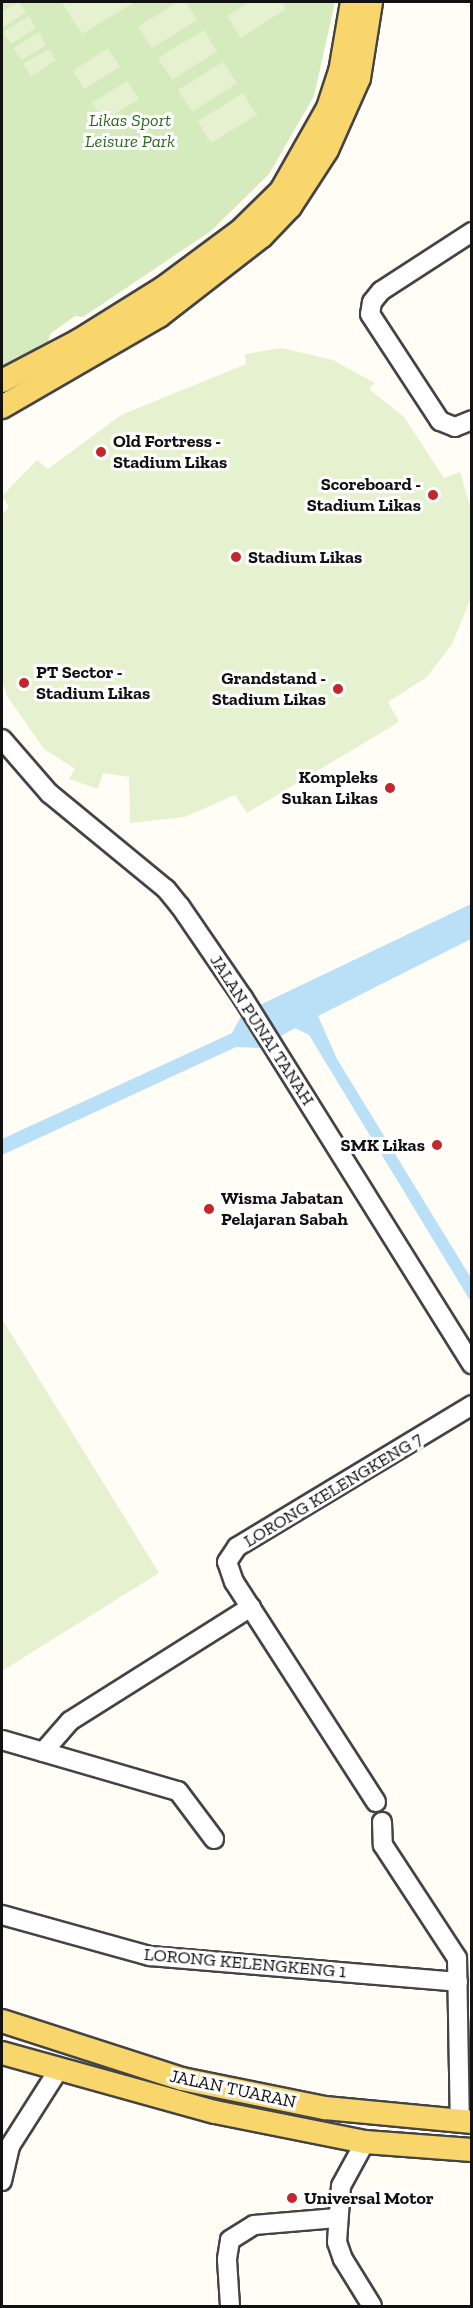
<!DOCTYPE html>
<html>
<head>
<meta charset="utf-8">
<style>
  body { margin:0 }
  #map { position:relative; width:473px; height:2308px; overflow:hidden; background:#fffdf5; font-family:"Zilla Slab",serif }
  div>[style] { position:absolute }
  .green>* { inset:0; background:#d5ebbd }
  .pitch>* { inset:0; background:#e6f2cf }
  .water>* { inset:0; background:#b9e0f7 }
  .roads { filter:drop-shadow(2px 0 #444) drop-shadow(-2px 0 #444) drop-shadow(0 2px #444) drop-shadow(0 -2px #444) }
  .minor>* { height:18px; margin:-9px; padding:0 9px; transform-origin:9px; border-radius:9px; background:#fff }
  .major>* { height:22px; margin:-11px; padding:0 11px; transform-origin:11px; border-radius:11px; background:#f9d66b }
  .dots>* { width:16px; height:16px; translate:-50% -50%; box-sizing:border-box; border:3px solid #fff; border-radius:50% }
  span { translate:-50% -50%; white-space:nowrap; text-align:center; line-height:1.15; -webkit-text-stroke:6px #fff; paint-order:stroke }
  .park-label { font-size:18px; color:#2f6b1f; font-style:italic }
  .poi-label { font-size:18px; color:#111; font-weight:700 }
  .left { translate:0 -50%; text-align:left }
  .right { translate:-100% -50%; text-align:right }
  .street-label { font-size:18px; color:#111 }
  .frame { position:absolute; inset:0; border:3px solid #111; pointer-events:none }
</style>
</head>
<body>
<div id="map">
  <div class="green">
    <div style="clip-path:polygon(2px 2px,335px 2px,314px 96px,269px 174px,211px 231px,83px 317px,75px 316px,50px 334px,47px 347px,2px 376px)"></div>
  </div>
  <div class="pitch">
    <div style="clip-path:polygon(19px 2px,26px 12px,2px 28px,2px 11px)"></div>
    <div style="clip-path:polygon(62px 2px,132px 2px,133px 3px,82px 34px)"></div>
    <div style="clip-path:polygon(178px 2px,186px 2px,197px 20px,152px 48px,138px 27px)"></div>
    <div style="clip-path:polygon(250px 2px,282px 2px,286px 9px,241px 38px,227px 16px)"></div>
    <div style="clip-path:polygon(29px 16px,36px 28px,11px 44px,3px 32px)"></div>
    <div style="clip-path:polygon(204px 30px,217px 51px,172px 80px,158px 58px)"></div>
    <div style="clip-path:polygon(39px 32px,46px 45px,21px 60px,13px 48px)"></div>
    <div style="clip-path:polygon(108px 48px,120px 67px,84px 89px,73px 71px)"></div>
    <div style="clip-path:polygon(49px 49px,56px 60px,31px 76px,23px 64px)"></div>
    <div style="clip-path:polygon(223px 62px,237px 83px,192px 112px,178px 90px)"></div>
    <div style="clip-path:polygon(127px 81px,139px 99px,104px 121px,92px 103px)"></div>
    <div style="clip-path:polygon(243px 93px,257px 115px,211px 143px,198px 121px)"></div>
    <div style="clip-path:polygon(282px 348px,333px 360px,375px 383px,369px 389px,404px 417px,444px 478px,460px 472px,471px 509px,471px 598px,452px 644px,427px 677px,388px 702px,399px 722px,247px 813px,235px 795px,185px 817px,130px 823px,129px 777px,103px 773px,98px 789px,69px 779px,75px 769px,44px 749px,7px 696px,2px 680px,2px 515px,9px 507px,2px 496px,37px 460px,48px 469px,121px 415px,246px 364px,245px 354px)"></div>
    <div style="clip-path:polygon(2px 1319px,159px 1573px,2px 1671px)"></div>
  </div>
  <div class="water">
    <div style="clip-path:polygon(471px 904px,471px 939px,318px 1016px,337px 1059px,471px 1278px,471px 1302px,309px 1035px,295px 1028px,259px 1048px,236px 1047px,2px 1155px,2px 1139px,232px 1033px,243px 1013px)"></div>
  </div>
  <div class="roads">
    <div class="minor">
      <div style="left:472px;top:232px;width:108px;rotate:147deg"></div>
      <div style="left:381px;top:291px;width:14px;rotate:129deg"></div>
      <div style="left:372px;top:302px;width:12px;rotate:99deg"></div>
      <div style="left:370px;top:314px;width:128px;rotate:56.8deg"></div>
      <div style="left:440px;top:421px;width:16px;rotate:22deg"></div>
      <div style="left:455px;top:427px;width:18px;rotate:-22deg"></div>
      <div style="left:2px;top:739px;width:72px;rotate:49deg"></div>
      <div style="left:49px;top:793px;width:151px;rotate:39.4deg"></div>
      <div style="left:166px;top:889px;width:22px;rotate:51deg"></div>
      <div style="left:180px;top:906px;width:112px;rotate:55.6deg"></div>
      <div style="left:243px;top:998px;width:432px;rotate:58deg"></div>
      <div style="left:2px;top:1740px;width:183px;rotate:16.2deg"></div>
      <div style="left:178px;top:1791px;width:60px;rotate:53.1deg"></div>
      <div style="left:43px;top:1752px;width:41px;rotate:-48.9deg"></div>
      <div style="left:70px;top:1721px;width:214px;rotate:-32.2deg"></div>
      <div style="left:376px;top:1802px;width:262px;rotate:-122.8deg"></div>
      <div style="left:234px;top:1582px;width:21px;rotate:-109deg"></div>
      <div style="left:227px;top:1562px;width:18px;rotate:-56deg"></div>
      <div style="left:237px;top:1547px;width:275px;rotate:-31.1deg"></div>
      <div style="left:382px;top:1822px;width:23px;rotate:88deg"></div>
      <div style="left:383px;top:1845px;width:135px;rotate:56.8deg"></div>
      <div style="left:457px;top:1958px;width:164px;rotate:89deg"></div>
      <div style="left:2px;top:1915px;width:154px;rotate:15.5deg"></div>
      <div style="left:150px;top:1956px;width:309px;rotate:4.8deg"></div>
      <div style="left:365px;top:2142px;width:50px;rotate:118.6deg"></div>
      <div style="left:341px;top:2186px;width:56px;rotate:94.1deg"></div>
      <div style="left:337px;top:2242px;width:18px;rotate:71deg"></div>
      <div style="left:343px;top:2259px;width:55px;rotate:58.3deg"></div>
      <div style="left:2px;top:2181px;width:36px;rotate:-77deg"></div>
      <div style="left:10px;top:2146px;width:91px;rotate:-57.5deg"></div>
      <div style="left:230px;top:2306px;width:47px;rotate:-93.7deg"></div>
      <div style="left:227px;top:2259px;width:19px;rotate:-81deg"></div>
      <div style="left:230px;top:2240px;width:28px;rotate:-32deg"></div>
      <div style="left:254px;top:2225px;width:83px;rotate:-4.8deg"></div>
    </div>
    <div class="major">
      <div style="left:2px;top:381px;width:86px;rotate:-27.8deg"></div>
      <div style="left:78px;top:341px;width:100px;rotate:-31.9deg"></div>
      <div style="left:163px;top:288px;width:96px;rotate:-36.5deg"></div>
      <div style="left:240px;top:231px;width:57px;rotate:-44.3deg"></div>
      <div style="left:281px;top:191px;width:95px;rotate:-60.5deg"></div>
      <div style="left:328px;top:108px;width:38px;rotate:-72deg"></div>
      <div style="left:340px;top:72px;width:71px;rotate:-80.3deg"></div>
      <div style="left:2px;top:407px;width:181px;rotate:-30.1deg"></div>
      <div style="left:159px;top:316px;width:130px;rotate:-37.8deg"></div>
      <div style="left:262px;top:236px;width:40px;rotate:-46deg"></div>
      <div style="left:290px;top:207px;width:68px;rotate:-57deg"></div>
      <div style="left:327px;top:150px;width:79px;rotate:-66deg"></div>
      <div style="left:359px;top:78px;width:77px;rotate:-81deg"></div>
      <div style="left:2px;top:2021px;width:189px;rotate:17.9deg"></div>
      <div style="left:182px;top:2079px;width:146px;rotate:11.5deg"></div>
      <div style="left:325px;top:2108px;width:148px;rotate:5.4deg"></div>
      <div style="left:2px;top:2053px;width:221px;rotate:15.5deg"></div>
      <div style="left:215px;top:2112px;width:153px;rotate:11.3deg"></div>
      <div style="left:365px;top:2142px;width:107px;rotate:4.3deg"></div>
    </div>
  </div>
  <div class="dots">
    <div style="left:101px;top:452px;background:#c4262e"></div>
    <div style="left:433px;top:495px;background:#c4262e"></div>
    <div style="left:236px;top:557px;background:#c4262e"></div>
    <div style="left:24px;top:683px;background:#c4262e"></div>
    <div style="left:338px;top:689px;background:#c4262e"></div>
    <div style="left:390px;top:788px;background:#c4262e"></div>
    <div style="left:437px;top:1145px;background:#c4262e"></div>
    <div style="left:209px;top:1209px;background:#c4262e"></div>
    <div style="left:292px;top:2198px;background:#c4262e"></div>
  </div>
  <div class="park-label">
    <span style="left:130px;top:131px">Likas Sport<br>Leisure Park</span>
  </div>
  <div class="poi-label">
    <span class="left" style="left:113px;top:452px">Old Fortress -<br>Stadium Likas</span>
    <span class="right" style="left:421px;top:495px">Scoreboard -<br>Stadium Likas</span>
    <span class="left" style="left:248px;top:557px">Stadium Likas</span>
    <span class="left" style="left:36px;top:683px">PT Sector -<br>Stadium Likas</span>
    <span class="right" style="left:326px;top:689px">Grandstand -<br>Stadium Likas</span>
    <span class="right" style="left:378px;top:788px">Kompleks<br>Sukan Likas</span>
    <span class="right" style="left:425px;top:1145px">SMK Likas</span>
    <span class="left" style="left:221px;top:1209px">Wisma Jabatan<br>Pelajaran Sabah</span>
    <span class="left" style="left:304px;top:2198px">Universal Motor</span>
  </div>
  <div class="street-label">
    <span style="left:262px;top:1030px;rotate:57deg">JALAN PUNAI TANAH</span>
    <span style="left:333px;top:1490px;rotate:-31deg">LORONG KELENGKENG 7</span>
    <span style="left:245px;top:1963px;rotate:5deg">LORONG KELENGKENG 1</span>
    <span style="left:233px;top:2089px;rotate:12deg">JALAN TUARAN</span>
  </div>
  <div class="frame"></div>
</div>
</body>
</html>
